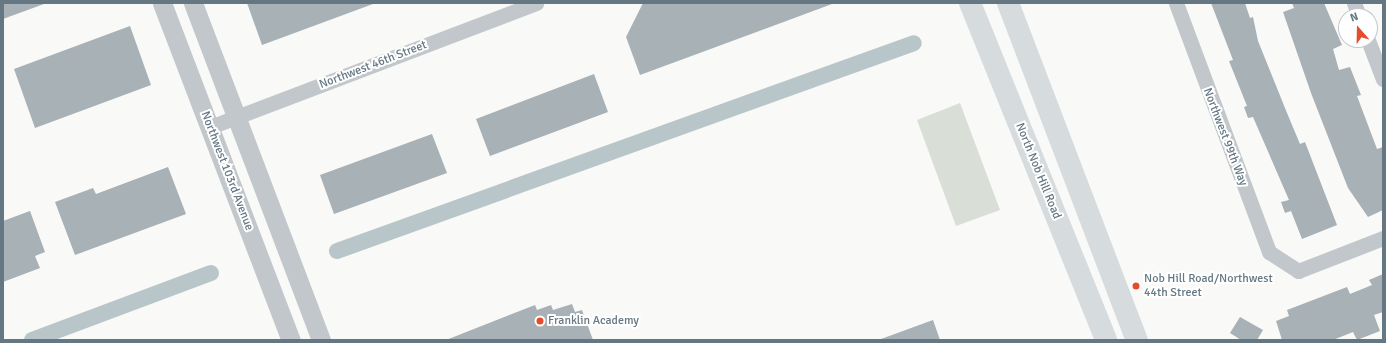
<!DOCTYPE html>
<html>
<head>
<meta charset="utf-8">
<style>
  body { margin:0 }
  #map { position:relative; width:1386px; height:343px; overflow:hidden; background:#f9f9f7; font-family:Signika,sans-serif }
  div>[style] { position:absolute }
  .green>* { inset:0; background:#d9ded6 }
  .canal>* { height:16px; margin:-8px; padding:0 8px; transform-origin:8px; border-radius:8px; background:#b8c6c9 }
  .building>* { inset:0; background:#a7b1b6 }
  .minor>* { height:15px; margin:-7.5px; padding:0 7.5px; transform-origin:7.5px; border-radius:7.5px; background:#c2c7cb }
  .tertiary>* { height:19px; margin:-9.5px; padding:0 9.5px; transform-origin:9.5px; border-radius:9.5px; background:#c2c7cb }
  .secondary>* { height:22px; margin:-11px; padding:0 11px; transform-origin:11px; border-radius:11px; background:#d6dbde }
  .dots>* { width:11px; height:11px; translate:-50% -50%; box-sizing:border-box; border:2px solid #fff; border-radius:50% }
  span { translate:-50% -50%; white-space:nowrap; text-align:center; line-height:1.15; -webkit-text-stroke:4px #fff; paint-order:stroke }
  .street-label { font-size:12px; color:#647782 }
  .poi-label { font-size:12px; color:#647782 }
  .left { translate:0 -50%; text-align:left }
  .frame { position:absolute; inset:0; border:4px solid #647782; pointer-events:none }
  .north { position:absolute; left:1338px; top:8px; width:40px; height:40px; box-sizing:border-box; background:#fff; border:1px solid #c1c9cd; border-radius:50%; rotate:340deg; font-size:11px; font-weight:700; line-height:16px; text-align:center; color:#647782 }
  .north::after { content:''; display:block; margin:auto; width:14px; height:18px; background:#e64c2a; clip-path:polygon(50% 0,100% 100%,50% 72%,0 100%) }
</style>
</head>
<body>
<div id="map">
  <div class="green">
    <div style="clip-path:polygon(960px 103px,1000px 210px,956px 226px,917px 120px)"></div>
  </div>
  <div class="canal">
    <div style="left:337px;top:251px;width:613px;rotate:-19.82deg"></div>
    <div style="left:32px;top:340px;width:191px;rotate:-20.5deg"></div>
  </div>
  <div class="building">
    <div style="clip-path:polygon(3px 3px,43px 3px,44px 4px,3px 19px)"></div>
    <div style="clip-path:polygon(247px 3px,373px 3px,373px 4px,262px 45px)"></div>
    <div style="clip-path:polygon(643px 3px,832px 3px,832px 4px,640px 75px,626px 37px)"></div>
    <div style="clip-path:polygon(1211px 3px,1245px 3px,1250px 18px,1253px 17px,1258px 41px,1287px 113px,1300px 144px,1305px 142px,1337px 225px,1302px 239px,1291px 211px,1285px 213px,1281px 202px,1289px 200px,1253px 117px,1248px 118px,1244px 107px,1247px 106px,1229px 61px,1233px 60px)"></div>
    <div style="clip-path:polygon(1292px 3px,1324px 3px,1342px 45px,1333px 49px,1339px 70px,1350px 67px,1361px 95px,1357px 96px,1377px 149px,1383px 147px,1383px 210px,1368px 217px,1348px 188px,1311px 93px,1283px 12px,1294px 8px)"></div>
    <div style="clip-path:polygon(130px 26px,151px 85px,35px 128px,14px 69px)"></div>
    <div style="clip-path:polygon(594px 74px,608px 112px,490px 156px,476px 119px)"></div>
    <div style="clip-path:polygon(432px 134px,447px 173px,334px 214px,320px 175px)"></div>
    <div style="clip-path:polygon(168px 167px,186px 214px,75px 255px,55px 202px,93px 188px,96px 194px)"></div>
    <div style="clip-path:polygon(30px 211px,45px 252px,35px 256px,40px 268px,3px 282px,3px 221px)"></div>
    <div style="clip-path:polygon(1383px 274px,1383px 312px,1374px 315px,1380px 331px,1357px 340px,1353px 332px,1333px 340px,1282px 340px,1276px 321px,1289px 316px,1287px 310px,1347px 287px,1350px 294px,1372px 285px,1369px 280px)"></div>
    <div style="clip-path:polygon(572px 304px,575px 312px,582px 310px,593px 340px,446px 340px,535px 305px,537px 310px,551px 305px,553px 310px)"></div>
    <div style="clip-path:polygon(1240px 317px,1263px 330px,1257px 340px,1241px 340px,1230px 333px)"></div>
    <div style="clip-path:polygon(933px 320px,940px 340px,881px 340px,881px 339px)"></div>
  </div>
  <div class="minor">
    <div style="left:1176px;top:3px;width:266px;rotate:69.5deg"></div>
    <div style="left:1269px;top:252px;width:35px;rotate:33deg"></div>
    <div style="left:1298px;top:271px;width:91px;rotate:-21.2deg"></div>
    <div style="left:1354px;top:3px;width:14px;rotate:69deg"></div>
    <div style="left:1368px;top:40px;width:42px;rotate:69deg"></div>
    <div style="left:210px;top:127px;width:349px;rotate:-20.8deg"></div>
  </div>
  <div class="tertiary">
    <div style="left:162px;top:3px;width:361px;rotate:69.1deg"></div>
    <div style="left:193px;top:3px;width:360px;rotate:69.2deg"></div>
  </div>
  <div class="secondary">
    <div style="left:970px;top:3px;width:363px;rotate:68deg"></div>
    <div style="left:1008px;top:3px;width:361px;rotate:69.1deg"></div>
  </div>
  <div class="dots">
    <div style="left:1136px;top:286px;background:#e64c2a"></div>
    <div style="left:540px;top:321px;background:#e64c2a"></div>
  </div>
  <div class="street-label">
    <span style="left:373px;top:65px;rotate:-21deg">Northwest 46th Street</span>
    <span style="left:1225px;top:137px;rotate:69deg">Northwest 99th Way</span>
    <span style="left:227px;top:171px;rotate:69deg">Northwest 103rd Avenue</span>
    <span style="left:1038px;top:171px;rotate:68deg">North Nob Hill Road</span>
  </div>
  <div class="poi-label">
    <span class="left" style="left:1144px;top:286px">Nob Hill Road/Northwest<br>44th Street</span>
    <span class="left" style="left:548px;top:321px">Franklin Academy</span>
  </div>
  <div class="frame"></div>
  <div class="north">N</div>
</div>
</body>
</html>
